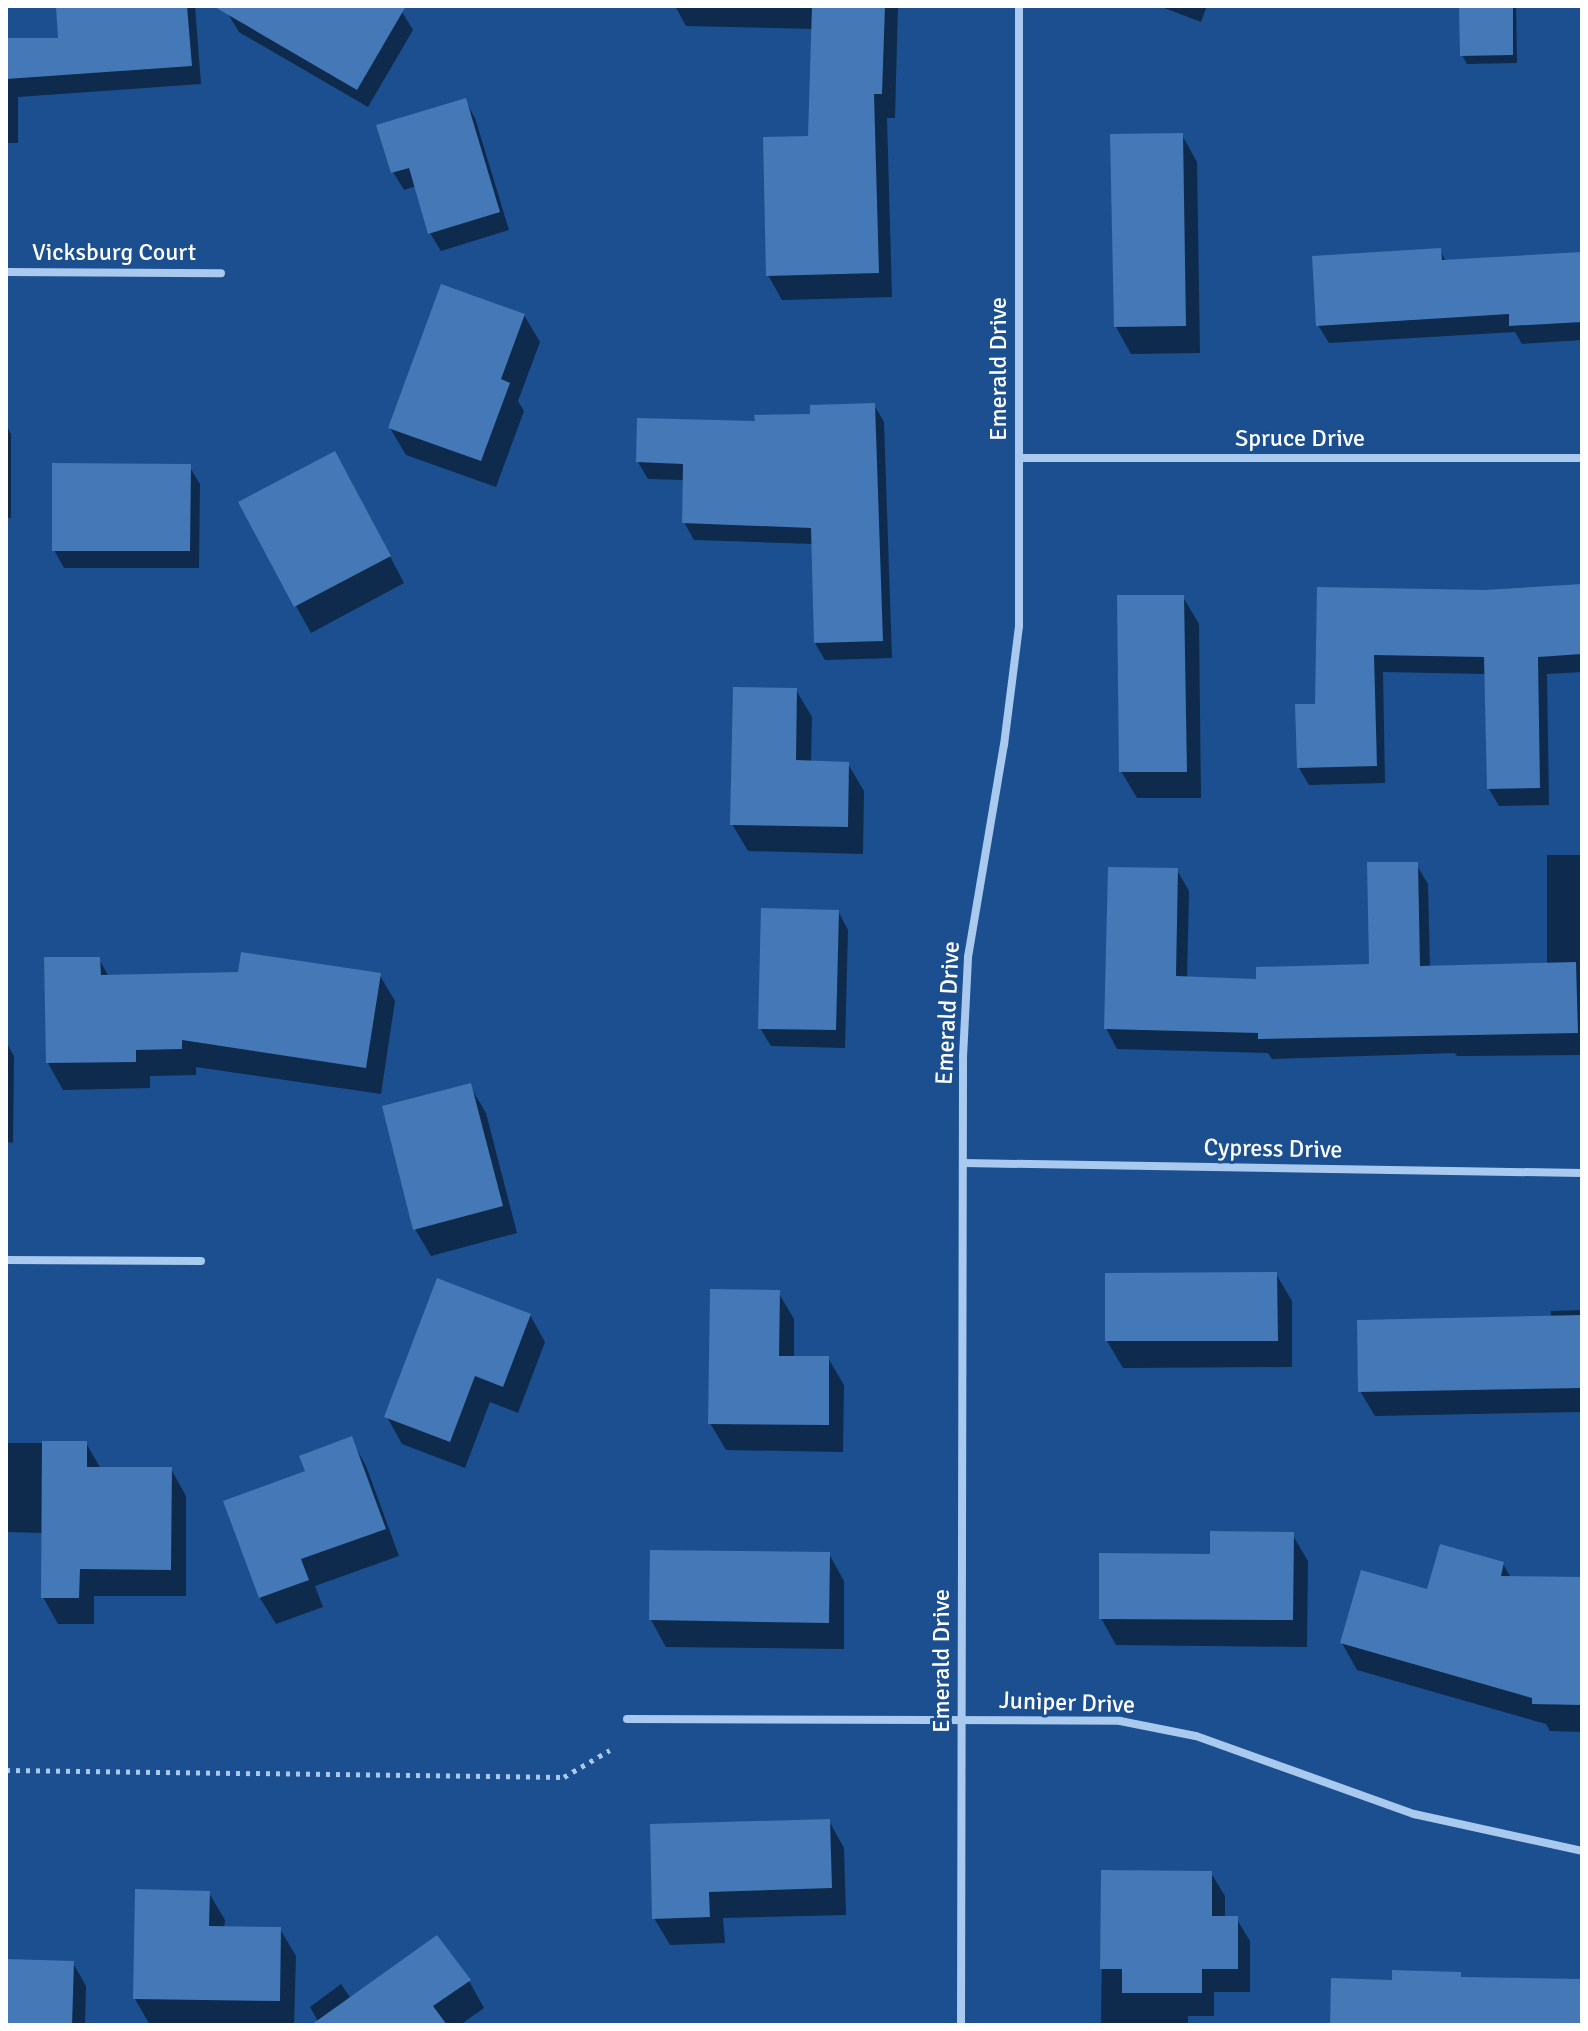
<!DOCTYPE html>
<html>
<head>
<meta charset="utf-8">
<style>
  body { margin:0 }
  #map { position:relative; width:1588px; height:2031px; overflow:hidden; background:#1b4f8f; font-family:Signika,sans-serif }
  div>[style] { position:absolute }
  .shadow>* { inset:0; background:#0007 }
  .building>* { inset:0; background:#4478b7 }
  .path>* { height:5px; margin-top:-2.5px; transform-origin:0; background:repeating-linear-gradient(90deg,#a9c9ee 0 4px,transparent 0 10px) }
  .street>* { height:8px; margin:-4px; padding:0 4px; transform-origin:4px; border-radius:4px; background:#a9c9ee }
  span { translate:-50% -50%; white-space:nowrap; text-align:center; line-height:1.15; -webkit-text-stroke:6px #1b4f8f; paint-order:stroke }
  .street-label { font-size:24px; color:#fff }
  .frame { position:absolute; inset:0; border:8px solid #fff; pointer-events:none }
</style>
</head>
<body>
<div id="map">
  <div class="shadow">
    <div style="clip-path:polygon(58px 6px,195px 6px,201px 84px,18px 97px,18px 143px,6px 143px,6px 40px,61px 40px)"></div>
    <div style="clip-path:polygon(233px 6px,392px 6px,402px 12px,413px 30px,368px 107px,239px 32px,228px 14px)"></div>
    <div style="clip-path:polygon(675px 6px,898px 6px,895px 118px,887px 118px,892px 297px,782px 300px,768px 275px,810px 138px,814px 29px,686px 26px)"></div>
    <div style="clip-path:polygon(1159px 6px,1207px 6px,1201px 22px)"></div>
    <div style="clip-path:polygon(1461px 6px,1516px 6px,1517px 63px,1467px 64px,1462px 55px)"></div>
    <div style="clip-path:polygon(465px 100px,475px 118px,509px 230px,441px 251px,430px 233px,416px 186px,404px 190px,393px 172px)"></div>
    <div style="clip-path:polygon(1182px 135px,1197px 162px,1200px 353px,1131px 354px,1116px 327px)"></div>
    <div style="clip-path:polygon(1440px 250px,1446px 262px,1582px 254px,1582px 340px,1522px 344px,1515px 332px,1329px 343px,1318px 325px)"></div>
    <div style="clip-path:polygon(524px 315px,540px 342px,518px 401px,524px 411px,496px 487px,406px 455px,390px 428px)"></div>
    <div style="clip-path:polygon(874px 405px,884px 422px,892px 658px,825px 660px,815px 643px,814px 544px,694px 540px,684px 522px,685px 480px,648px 479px,638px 462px,757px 423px)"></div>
    <div style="clip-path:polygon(6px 425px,11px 434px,11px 518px,6px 518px)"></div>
    <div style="clip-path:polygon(189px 466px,200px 484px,199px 568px,64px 568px,54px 550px)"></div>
    <div style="clip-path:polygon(350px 480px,404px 583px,311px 633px,296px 606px)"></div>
    <div style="clip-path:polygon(1582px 586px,1582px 672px,1547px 674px,1549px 805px,1499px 806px,1489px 789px,1487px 674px,1383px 672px,1385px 783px,1309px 785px,1299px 768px,1317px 706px,1319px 589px,1485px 592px)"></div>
    <div style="clip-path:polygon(1183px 597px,1199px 624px,1201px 798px,1137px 798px,1121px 771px)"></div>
    <div style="clip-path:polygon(796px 690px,812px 717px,811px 762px,848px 764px,864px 791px,863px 854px,748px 851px,732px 824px)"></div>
    <div style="clip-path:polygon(1547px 855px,1582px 855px,1582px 1055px,1457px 1056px,1455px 1053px,1272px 1059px,1268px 1053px,1117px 1049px,1106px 1028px,1177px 870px,1189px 891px,1187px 978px,1258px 981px,1371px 966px,1416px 864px,1428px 884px,1430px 968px,1547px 965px)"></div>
    <div style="clip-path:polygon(838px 911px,848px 930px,845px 1048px,771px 1046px,760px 1028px)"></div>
    <div style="clip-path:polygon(99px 959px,109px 977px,379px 974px,395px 1001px,381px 1094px,196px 1067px,196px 1075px,150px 1076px,150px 1088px,63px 1090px,48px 1063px)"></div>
    <div style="clip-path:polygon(6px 1042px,14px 1056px,13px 1143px,6px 1142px)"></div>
    <div style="clip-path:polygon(470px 1086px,486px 1113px,517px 1233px,431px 1256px,415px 1229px)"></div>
    <div style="clip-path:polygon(1276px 1274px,1292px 1301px,1292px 1367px,1123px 1368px,1107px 1341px)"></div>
    <div style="clip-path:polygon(778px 1292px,794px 1319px,794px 1358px,828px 1358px,844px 1385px,843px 1452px,726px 1450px,710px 1423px)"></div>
    <div style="clip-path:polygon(1582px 1310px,1582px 1412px,1375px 1416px,1360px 1391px,1551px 1318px,1551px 1311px)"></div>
    <div style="clip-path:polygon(530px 1315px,545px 1342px,518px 1413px,490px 1402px,465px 1468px,402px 1444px,387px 1417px)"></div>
    <div style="clip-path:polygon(6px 1439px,8px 1443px,86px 1443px,101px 1469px,171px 1469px,186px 1496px,186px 1596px,94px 1596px,94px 1624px,58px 1624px,43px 1597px,43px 1533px,6px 1532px)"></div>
    <div style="clip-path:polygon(351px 1439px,366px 1466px,399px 1556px,315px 1586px,323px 1607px,276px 1624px,260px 1598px,225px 1502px,308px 1472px)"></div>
    <div style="clip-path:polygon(1292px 1534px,1308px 1561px,1307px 1647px,1116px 1645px,1101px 1618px)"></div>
    <div style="clip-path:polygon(829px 1554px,844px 1581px,844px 1649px,666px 1647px,651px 1620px)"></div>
    <div style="clip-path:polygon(1503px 1564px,1511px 1578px,1582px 1579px,1582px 1732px,1550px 1731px,1546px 1724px,1357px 1670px,1342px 1643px,1428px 1592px)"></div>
    <div style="clip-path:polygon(829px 1821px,844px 1848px,846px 1915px,723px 1918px,725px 1943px,670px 1945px,654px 1918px)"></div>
    <div style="clip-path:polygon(1103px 1872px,1211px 1873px,1225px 1896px,1225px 1918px,1236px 1918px,1250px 1941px,1250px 1992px,1214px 1992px,1214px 2016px,1188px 2016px,1188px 2025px,1101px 2025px)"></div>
    <div style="clip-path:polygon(209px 1893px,225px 1920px,224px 1928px,280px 1929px,296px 1956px,294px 2025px,150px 2025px,135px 1999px)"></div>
    <div style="clip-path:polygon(6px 1961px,73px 1963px,86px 1986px,85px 2025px,6px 2025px)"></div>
    <div style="clip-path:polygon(469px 1981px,484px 2008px,460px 2025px,320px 2025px,310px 2007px,341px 1984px,351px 1999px)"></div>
  </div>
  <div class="building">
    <div style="clip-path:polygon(56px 6px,187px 6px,192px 66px,6px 79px,6px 38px,58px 38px)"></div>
    <div style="clip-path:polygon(213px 6px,406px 6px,357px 90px)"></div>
    <div style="clip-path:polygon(812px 6px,885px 6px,882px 94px,874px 94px,879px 273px,766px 276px,763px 137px,808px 136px)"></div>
    <div style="clip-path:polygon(1459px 6px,1513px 6px,1513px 55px,1460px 56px)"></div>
    <div style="clip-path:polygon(466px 98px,500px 212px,428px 234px,409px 168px,391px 173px,376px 125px)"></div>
    <div style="clip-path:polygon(1183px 133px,1186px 326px,1114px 327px,1110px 134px)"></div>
    <div style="clip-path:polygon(1441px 248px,1442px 260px,1582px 252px,1582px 322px,1509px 326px,1509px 314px,1316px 326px,1312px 256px)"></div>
    <div style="clip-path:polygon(441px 284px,525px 314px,501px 379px,510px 383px,481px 461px,388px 428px)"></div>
    <div style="clip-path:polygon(875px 403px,883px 641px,814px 643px,811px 528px,682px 523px,683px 464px,636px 462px,637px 418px,755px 421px,754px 415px,810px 414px,810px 405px)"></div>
    <div style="clip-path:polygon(335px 451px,391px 556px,294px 607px,238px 502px)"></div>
    <div style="clip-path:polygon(52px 463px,191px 464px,190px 551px,52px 551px)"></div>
    <div style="clip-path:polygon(1582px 584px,1582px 654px,1538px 657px,1540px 788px,1487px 789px,1484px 657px,1374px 655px,1377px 766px,1297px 768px,1295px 704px,1315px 704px,1317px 587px,1485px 590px)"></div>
    <div style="clip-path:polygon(1117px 595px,1184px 595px,1187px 772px,1119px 772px)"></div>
    <div style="clip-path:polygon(733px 687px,797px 688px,796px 760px,849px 762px,848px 827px,730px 825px)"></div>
    <div style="clip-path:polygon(1367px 862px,1418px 862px,1420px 966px,1576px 962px,1578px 1033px,1258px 1039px,1258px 1033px,1104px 1029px,1108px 867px,1178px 868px,1176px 976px,1256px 979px,1256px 967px,1369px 964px)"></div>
    <div style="clip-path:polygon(761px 908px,839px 910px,836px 1030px,758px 1029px)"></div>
    <div style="clip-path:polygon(241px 952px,381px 973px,366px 1068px,182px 1040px,182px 1049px,136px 1050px,136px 1062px,46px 1063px,44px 957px,100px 957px,101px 975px,238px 972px)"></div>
    <div style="clip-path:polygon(471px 1083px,503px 1206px,413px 1230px,382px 1106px)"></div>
    <div style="clip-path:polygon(1277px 1272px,1278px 1341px,1105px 1341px,1105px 1273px)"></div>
    <div style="clip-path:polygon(437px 1278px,531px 1314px,503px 1387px,475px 1376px,450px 1442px,384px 1417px)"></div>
    <div style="clip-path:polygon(710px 1289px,780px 1290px,779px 1356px,829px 1356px,829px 1425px,708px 1424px)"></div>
    <div style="clip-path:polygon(1582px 1315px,1582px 1388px,1358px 1392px,1357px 1320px)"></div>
    <div style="clip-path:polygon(352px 1436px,386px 1529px,301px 1559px,309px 1580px,259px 1598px,223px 1501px,305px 1471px,299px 1456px)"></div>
    <div style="clip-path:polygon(42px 1441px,87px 1441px,87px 1467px,172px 1467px,171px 1570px,80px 1569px,79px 1598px,41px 1598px)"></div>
    <div style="clip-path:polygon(1210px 1531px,1294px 1532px,1293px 1620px,1099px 1619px,1099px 1553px,1210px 1554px)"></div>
    <div style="clip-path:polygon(1440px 1544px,1504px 1562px,1501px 1576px,1582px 1577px,1582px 1705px,1532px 1704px,1532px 1698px,1340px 1643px,1361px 1570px,1427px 1589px)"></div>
    <div style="clip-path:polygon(650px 1550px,830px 1552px,829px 1623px,649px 1620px)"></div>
    <div style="clip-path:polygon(830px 1819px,832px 1888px,709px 1892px,710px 1917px,652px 1919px,650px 1824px)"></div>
    <div style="clip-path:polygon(1101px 1870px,1212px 1871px,1212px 1916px,1238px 1916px,1238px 1969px,1202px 1969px,1202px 1993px,1122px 1993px,1122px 1969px,1100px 1969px)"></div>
    <div style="clip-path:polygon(135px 1889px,210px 1891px,209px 1926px,281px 1927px,280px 2001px,133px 1999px)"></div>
    <div style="clip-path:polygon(437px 1935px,471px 1980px,433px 2006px,447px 2025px,311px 2025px)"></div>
    <div style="clip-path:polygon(6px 1959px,74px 1961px,72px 2025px,6px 2025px)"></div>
    <div style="clip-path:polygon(1392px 1970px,1461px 1972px,1461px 1977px,1582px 1979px,1582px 2025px,1330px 2025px,1331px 1978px,1392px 1980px)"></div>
  </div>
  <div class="path">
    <div style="left:6px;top:1770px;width:558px;rotate:0.72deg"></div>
    <div style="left:564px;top:1777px;width:53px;rotate:-30.4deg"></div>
  </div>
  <div class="street">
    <div style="left:6px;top:272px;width:215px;rotate:0.3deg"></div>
    <div style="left:1019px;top:458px;width:563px"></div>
    <div style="left:963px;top:1163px;width:619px;rotate:0.93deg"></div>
    <div style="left:6px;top:1260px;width:195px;rotate:0.3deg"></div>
    <div style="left:627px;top:1719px;width:493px;rotate:0.2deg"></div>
    <div style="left:1120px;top:1721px;width:77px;rotate:11.2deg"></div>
    <div style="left:1196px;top:1736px;width:232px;rotate:19.7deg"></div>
    <div style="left:1414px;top:1814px;width:172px;rotate:12.4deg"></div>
    <div style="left:961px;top:2025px;width:968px;rotate:-89.88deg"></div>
    <div style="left:963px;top:1057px;width:100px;rotate:-87.1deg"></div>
    <div style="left:968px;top:957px;width:215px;rotate:-80.4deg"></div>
    <div style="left:1004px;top:745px;width:120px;rotate:-82.8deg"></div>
    <div style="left:1019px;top:626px;width:620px;rotate:-90deg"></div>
  </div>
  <div class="street-label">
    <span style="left:114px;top:253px">Vicksburg Court</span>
    <span style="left:999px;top:369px;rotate:-90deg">Emerald Drive</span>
    <span style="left:1300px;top:439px">Spruce Drive</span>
    <span style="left:948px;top:1013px;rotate:-87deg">Emerald Drive</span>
    <span style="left:1273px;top:1149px;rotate:1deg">Cypress Drive</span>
    <span style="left:942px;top:1661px;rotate:-90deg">Emerald Drive</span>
    <span style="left:1067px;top:1703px;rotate:2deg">Juniper Drive</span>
  </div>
  <div class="frame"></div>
</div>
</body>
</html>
